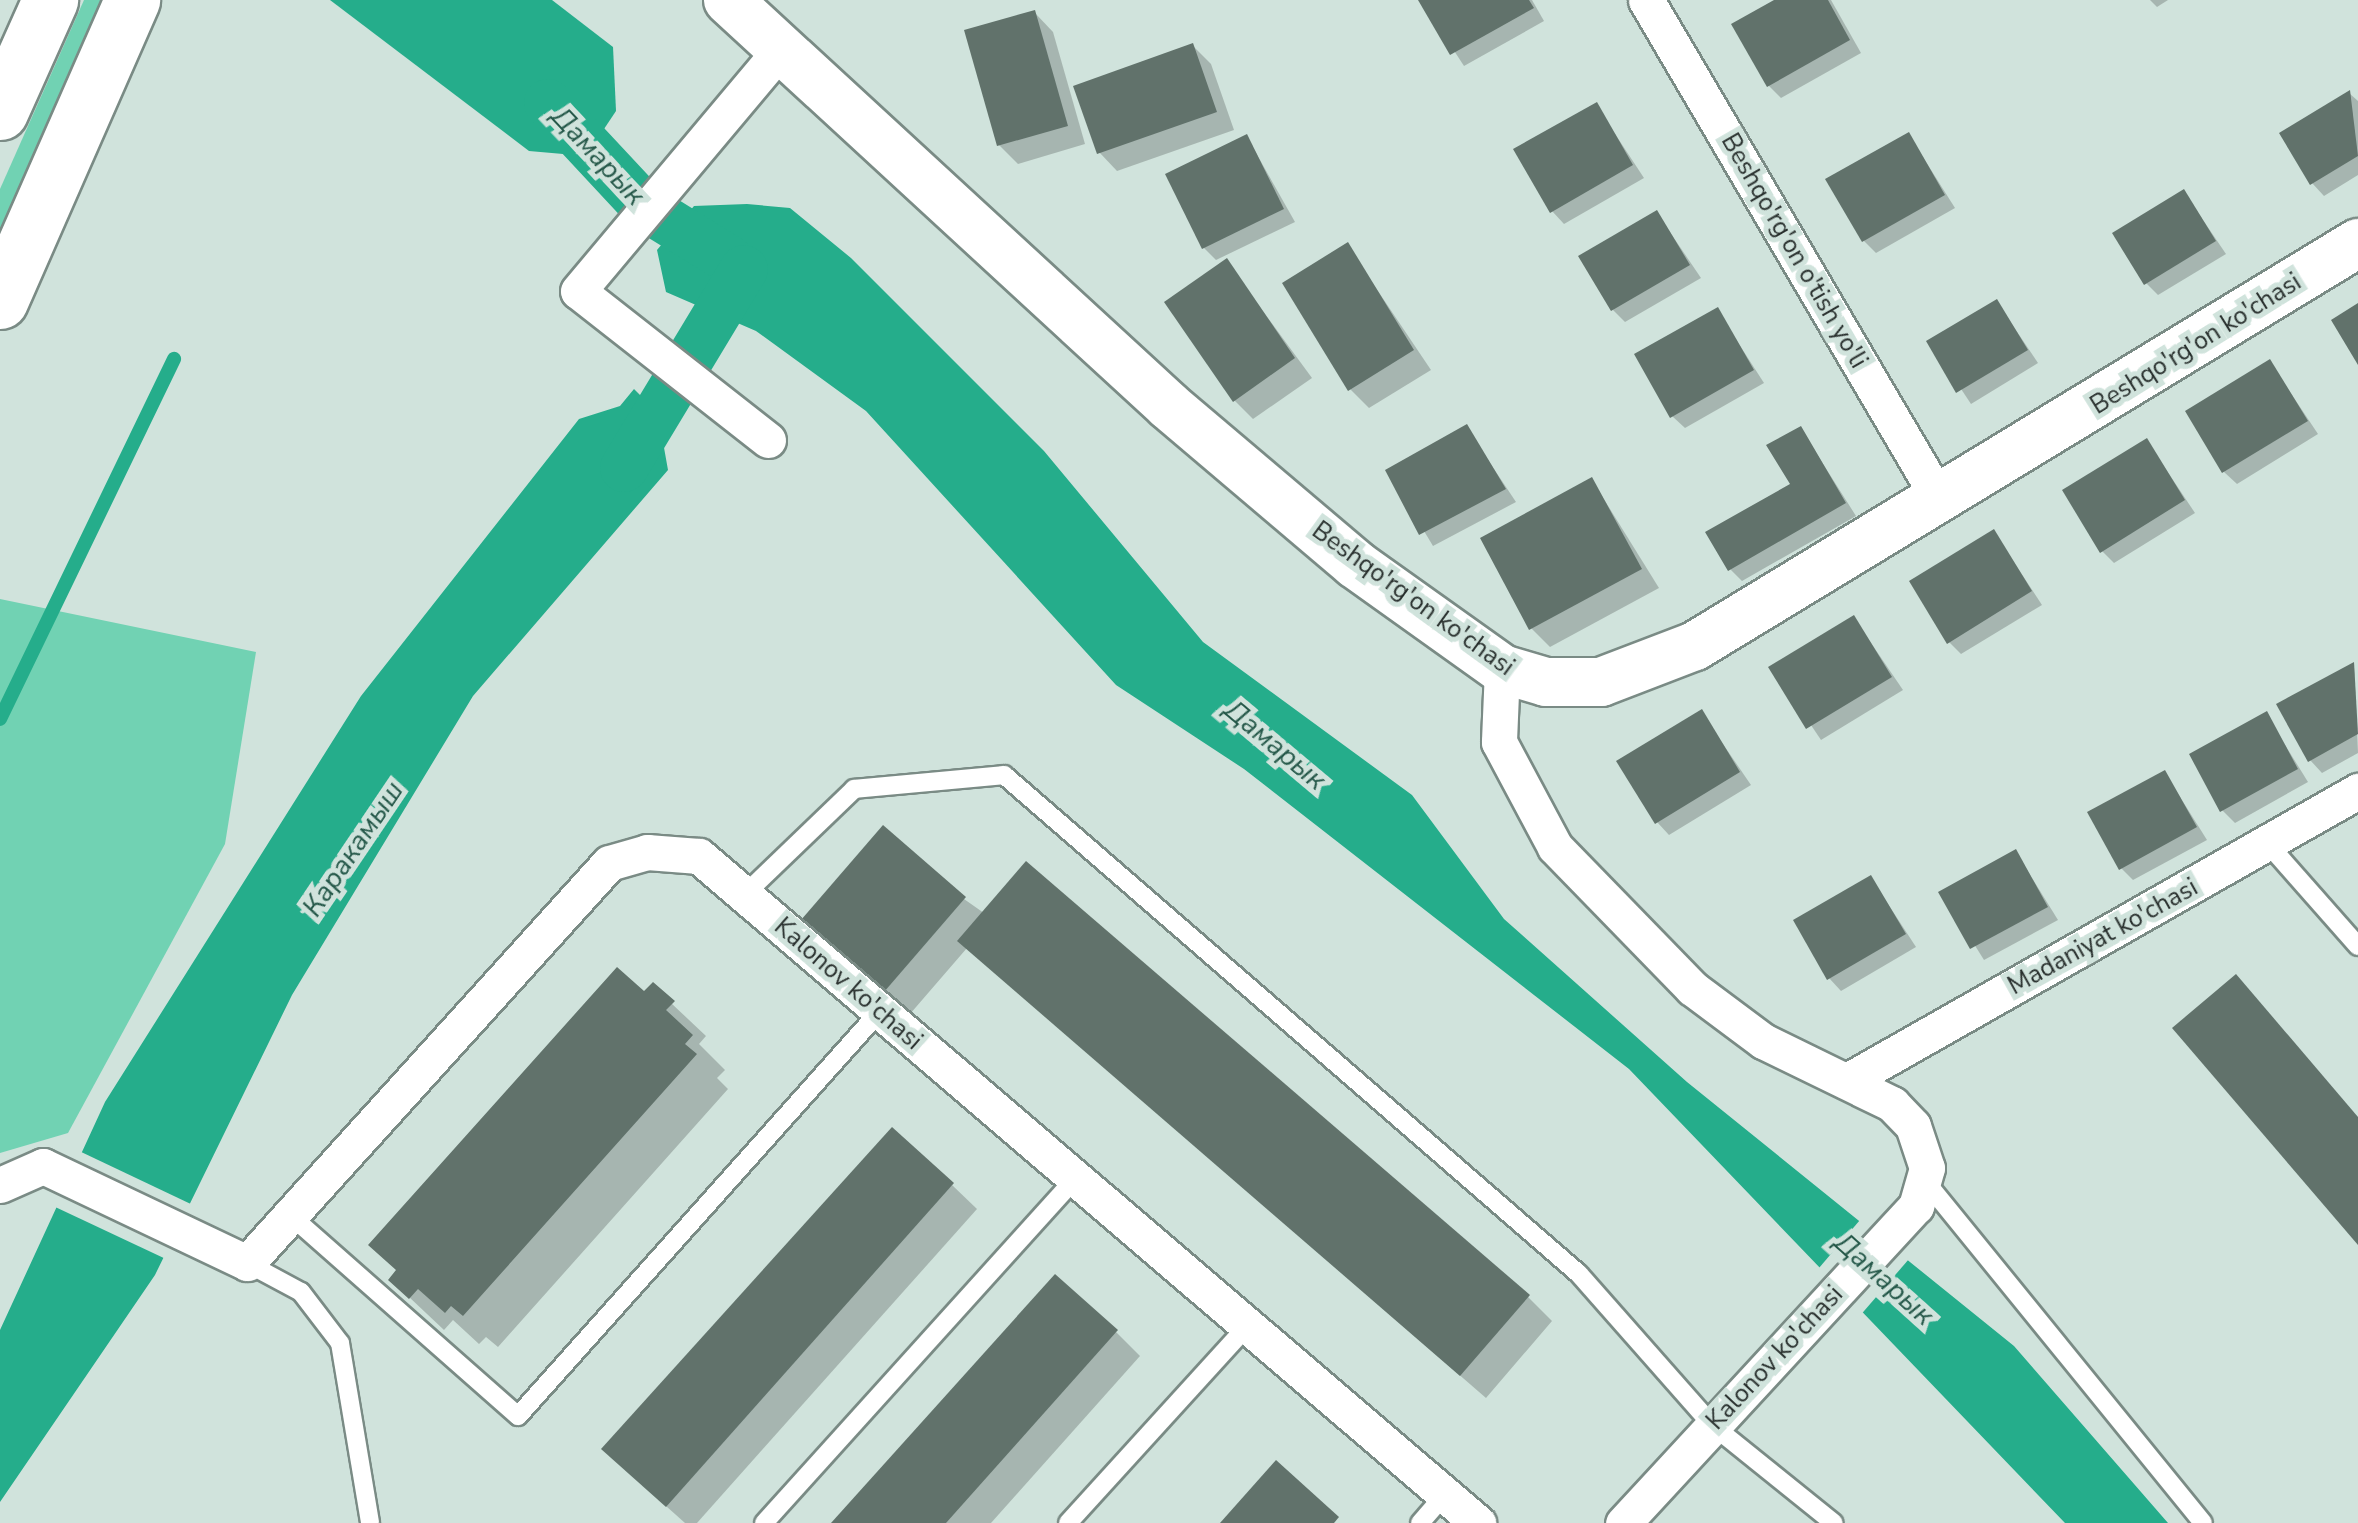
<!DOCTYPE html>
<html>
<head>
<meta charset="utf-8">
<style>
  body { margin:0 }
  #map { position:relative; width:2358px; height:1523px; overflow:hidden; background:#d0e3dc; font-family:"Nunito Sans",sans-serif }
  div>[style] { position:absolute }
  .green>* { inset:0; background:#71d2b3 }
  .water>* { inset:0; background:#25ad8b }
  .pier>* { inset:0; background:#d0e3dc }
  .shadow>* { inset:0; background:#0003 }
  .stream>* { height:14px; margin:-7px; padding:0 7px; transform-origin:7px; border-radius:7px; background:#25ad8b }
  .canal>* { height:48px; margin:-24px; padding:0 24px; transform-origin:24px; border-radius:24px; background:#25ad8b }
  .building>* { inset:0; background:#61726b }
  .roads { filter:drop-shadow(2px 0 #7a8b85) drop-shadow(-2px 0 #7a8b85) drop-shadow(0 2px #7a8b85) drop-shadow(0 -2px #7a8b85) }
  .service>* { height:18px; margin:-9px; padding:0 9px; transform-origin:9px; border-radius:9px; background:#fff }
  .minor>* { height:35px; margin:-17.5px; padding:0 17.5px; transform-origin:17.5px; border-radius:17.5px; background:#fff }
  .secondary>* { height:48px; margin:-24px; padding:0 24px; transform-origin:24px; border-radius:24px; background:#fff }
  .trunk>* { height:55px; margin:-27.5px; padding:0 27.5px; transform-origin:27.5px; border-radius:27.5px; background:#fff }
  span { translate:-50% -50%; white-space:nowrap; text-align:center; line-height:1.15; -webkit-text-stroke:10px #d0e3dc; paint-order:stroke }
  .street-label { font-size:25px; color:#282f2d }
  .water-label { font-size:28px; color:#26594a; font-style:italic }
</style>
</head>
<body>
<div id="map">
  <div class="green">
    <div style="clip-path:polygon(84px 0,113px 0,0 255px,0 189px)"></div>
    <div style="clip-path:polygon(0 599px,256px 652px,225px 844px,68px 1133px,0 1153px)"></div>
  </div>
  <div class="water">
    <div style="clip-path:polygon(330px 0,552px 0,613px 47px,616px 111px,586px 156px,529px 151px)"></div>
    <div style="clip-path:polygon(747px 204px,790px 208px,851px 258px,1044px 451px,1203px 642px,1412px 795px,1504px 919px,1687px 1082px,2014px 1346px,2168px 1523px,2065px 1523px,1629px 1069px,1244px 769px,1116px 685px,866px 411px,756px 331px,666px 292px,657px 250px,694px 206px)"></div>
    <div style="clip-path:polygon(634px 389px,673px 428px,663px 442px,668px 470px,473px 696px,292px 995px,155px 1275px,0 1502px,0 1330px,105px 1102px,361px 696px,579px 419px,620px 406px)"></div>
  </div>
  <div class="pier">
    <div style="clip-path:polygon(77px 1150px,195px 1206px,168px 1260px,51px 1205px)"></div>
    <div style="clip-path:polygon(1860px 1220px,1909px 1259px,1858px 1318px,1813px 1275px)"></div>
  </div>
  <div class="shadow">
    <div style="clip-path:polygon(1421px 0,1532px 0,1544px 21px,1464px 66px)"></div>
    <div style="clip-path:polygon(1779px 0,1831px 0,1861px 53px,1781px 98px,1769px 86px)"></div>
    <div style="clip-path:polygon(2150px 0,2168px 0,2157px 7px)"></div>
    <div style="clip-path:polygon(1035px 13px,1053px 32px,1085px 144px,1018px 164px,999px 145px)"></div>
    <div style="clip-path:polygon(1192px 45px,1211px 64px,1234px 130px,1117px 171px,1099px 152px)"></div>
    <div style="clip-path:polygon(2349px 93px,2358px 101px,2358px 175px,2324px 196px,2312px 183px)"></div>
    <div style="clip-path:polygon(1596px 105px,1644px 178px,1564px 224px,1552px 211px)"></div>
    <div style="clip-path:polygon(1909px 135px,1955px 208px,1876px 253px,1864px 241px)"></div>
    <div style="clip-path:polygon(1247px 137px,1295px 222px,1216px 260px,1204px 248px)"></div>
    <div style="clip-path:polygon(2184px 192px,2226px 254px,2158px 295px,2146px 283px)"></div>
    <div style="clip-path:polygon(1657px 213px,1701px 278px,1625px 322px,1613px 310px)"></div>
    <div style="clip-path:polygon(1347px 245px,1431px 370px,1369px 408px,1350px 389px)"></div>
    <div style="clip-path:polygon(1227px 262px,1312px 378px,1253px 419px,1234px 400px)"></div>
    <div style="clip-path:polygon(1997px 302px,2038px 363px,1971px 404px,1930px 342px)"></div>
    <div style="clip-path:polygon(1717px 310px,1764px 383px,1685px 428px,1672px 416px)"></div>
    <div style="clip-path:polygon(2270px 362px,2318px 434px,2237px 484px,2224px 472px)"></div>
    <div style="clip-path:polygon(1466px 427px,1516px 502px,1433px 546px,1388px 471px)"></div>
    <div style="clip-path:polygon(1801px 429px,1856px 516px,1742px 581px,1730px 569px,1793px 485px)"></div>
    <div style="clip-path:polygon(2147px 441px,2195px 513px,2114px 563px,2102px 551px)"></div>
    <div style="clip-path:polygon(1592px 480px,1659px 588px,1550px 647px,1531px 628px)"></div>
    <div style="clip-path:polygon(1994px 532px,2042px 605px,1961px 654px,1949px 642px)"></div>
    <div style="clip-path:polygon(1854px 618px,1903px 690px,1821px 740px,1772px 667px)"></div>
    <div style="clip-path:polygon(2354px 665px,2358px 753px,2322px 773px,2310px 760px)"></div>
    <div style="clip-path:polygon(1701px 712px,1751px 785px,1669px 835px,1657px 822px)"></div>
    <div style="clip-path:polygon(2266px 714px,2308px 782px,2235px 823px,2222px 810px)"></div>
    <div style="clip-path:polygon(2165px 773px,2207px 840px,2133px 880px,2121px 868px)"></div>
    <div style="clip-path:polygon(2016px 852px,2058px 920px,1984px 960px,1942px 893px)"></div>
    <div style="clip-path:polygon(1871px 878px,1916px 947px,1841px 991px,1829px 978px)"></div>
    <div style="clip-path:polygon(964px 899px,1528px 1297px,1552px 1321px,1486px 1398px,967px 948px,910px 1014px,829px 944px)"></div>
    <div style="clip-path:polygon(653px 986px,706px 1036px,699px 1044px,725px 1070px,717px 1078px,728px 1089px,498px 1347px,486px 1337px,479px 1344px,453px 1320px,444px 1330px,391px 1280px)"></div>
    <div style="clip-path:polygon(952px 1185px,977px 1209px,697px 1523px,685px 1523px,629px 1473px)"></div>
    <div style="clip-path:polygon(1116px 1332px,1140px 1356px,991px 1523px,834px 1523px)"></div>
  </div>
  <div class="stream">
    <div style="left:0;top:719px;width:400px;rotate:-64.2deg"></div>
  </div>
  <div class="canal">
    <div style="left:548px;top:103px;width:144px;rotate:47deg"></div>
    <div style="left:646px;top:208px;width:99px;rotate:31.8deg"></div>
    <div style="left:624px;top:468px;width:232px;rotate:-58.9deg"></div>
  </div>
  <div class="building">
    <div style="clip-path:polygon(1418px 0,1529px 0,1534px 8px,1450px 55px)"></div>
    <div style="clip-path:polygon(1774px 0,1828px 0,1850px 40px,1767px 87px,1731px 24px)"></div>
    <div style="clip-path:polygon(1035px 10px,1068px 126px,997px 146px,964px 30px)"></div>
    <div style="clip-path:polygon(1193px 43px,1217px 112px,1097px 154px,1073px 86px)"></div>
    <div style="clip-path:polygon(2350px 90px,2358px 156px,2310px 185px,2279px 133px)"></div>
    <div style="clip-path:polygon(1597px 102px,1633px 165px,1550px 213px,1513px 149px)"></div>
    <div style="clip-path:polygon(1909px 132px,1945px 195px,1862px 242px,1825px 179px)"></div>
    <div style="clip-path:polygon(1247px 134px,1284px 209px,1202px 249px,1165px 174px)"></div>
    <div style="clip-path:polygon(2184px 189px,2216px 241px,2144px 285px,2112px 233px)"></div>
    <div style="clip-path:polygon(1657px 210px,1690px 265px,1611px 311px,1578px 256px)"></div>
    <div style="clip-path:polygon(1348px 242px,1414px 350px,1348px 391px,1282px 283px)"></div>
    <div style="clip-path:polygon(1227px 258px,1295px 358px,1233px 402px,1164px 302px)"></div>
    <div style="clip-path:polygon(1997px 299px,2028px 350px,1956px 393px,1926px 341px)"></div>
    <div style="clip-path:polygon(2358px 303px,2358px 365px,2331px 320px)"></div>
    <div style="clip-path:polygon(1718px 307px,1754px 370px,1670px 418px,1634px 354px)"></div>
    <div style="clip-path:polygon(2270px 359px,2308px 421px,2222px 473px,2185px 411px)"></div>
    <div style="clip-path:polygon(1467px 424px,1506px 489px,1419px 535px,1385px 470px)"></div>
    <div style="clip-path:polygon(1801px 426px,1846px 503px,1728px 571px,1705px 532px,1790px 484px,1766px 445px)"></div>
    <div style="clip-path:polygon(2147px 438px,2185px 500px,2100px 553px,2062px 490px)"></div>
    <div style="clip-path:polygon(1592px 477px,1642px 569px,1529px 630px,1480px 538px)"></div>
    <div style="clip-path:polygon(1994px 529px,2032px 591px,1947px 644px,1909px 581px)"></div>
    <div style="clip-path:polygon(1854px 615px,1892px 677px,1806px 729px,1768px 667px)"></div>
    <div style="clip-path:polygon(2354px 662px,2358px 734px,2308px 762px,2276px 704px)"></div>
    <div style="clip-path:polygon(1702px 709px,1740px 772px,1655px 824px,1616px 761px)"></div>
    <div style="clip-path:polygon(2267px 711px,2298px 769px,2220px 812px,2189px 754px)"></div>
    <div style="clip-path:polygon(2165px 770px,2197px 827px,2119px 870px,2087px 812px)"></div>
    <div style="clip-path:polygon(883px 825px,966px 897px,884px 992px,801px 920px)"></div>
    <div style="clip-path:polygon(2016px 849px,2048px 907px,1970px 949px,1938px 892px)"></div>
    <div style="clip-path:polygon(1026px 861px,1530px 1295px,1460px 1376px,957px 941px)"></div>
    <div style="clip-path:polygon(1871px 875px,1906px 934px,1827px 980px,1793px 920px)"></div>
    <div style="clip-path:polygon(617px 967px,644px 991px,653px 982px,675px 1001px,666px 1010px,693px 1035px,685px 1044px,697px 1054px,463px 1316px,451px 1306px,445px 1313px,418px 1289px,409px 1299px,388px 1280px,396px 1270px,368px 1245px)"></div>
    <div style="clip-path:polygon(2236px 974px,2358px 1117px,2358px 1245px,2172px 1028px)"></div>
    <div style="clip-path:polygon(892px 1127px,954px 1183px,666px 1507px,601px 1449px)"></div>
    <div style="clip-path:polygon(1055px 1274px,1118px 1330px,946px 1523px,831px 1523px)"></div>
    <div style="clip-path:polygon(1276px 1460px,1339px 1517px,1334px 1523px,1220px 1523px)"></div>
  </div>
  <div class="roads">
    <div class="service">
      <div style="left:2268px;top:844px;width:136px;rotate:48.6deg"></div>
      <div style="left:744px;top:895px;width:153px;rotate:-43.9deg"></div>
      <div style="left:854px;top:789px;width:151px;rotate:-5.3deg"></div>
      <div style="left:1004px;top:775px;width:761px;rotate:40.95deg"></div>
      <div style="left:1579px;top:1274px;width:201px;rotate:48.6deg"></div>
      <div style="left:1712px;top:1425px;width:156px;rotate:38.8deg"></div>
      <div style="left:1926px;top:1182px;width:439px;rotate:50.9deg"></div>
      <div style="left:290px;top:1215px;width:304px;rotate:41.4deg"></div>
      <div style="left:518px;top:1416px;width:543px;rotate:-48.21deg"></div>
      <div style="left:247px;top:1263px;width:61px;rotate:28.2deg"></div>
      <div style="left:301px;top:1292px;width:64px;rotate:52.6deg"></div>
      <div style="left:340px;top:1343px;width:182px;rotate:80.5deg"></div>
      <div style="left:764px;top:1523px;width:464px;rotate:-47.9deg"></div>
      <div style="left:1068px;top:1523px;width:266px;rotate:-47.7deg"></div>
      <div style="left:1420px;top:1523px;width:37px;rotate:-49deg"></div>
    </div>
    <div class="minor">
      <div style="left:1646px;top:0;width:582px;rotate:59.56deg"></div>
      <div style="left:768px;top:440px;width:241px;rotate:-141.9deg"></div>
      <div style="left:578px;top:291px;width:311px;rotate:-50deg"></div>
      <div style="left:1502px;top:669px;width:73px;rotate:92.4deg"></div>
      <div style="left:1499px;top:742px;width:119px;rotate:61.9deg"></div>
      <div style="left:1555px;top:847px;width:197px;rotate:45.8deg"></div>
      <div style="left:1692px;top:988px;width:89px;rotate:36.7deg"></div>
      <div style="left:1763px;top:1041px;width:144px;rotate:26deg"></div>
      <div style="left:1892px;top:1104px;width:30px;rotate:46deg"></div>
      <div style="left:1913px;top:1126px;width:44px;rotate:71.6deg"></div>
      <div style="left:1927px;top:1168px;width:40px;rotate:106deg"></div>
      <div style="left:1916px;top:1206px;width:432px;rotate:132.7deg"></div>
      <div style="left:1847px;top:1081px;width:588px;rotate:-29.58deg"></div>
      <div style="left:0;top:1185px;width:47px;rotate:-23.8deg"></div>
      <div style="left:43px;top:1166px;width:226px;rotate:25.4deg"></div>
      <div style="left:247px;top:1263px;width:539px;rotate:-47.85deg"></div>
      <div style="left:609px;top:863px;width:40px;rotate:-16deg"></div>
      <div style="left:647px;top:852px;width:52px;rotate:4.4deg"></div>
      <div style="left:699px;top:856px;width:1026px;rotate:40.57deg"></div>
    </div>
    <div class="secondary">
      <div style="left:728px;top:0;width:599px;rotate:42.63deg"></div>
      <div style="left:1169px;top:406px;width:244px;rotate:40.3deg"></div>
      <div style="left:1355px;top:564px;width:181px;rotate:35.5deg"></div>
      <div style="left:1502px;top:669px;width:46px;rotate:16.5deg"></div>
      <div style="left:1546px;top:682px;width:55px"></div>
      <div style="left:1601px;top:682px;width:101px;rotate:-21deg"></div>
      <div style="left:1695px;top:646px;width:776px;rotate:-31.29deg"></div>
    </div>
    <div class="trunk">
      <div style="left:0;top:112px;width:123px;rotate:-65.9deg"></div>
      <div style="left:0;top:301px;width:329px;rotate:-66.3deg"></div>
    </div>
  </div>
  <div class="street-label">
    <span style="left:1794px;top:251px;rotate:60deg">Beshqo'rg'on o'tish yo'li</span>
    <span style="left:2196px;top:344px;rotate:-32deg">Beshqo'rg'on ko'chasi</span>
    <span style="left:1413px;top:599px;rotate:36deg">Beshqo'rg'on ko'chasi</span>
    <span style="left:2103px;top:937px;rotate:-29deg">Madaniyat ko'chasi</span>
    <span style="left:848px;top:984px;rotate:41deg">Kalonov ko'chasi</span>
    <span style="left:1775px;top:1358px;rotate:-47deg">Kalonov ko'chasi</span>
  </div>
  <div class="water-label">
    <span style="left:598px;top:156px;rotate:47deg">Дамарык</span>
    <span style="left:1275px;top:745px;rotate:40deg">Дамарык</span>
    <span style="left:353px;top:849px;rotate:-56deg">Каракамыш</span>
    <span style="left:1884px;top:1279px;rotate:42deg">Дамарык</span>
  </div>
</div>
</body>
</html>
